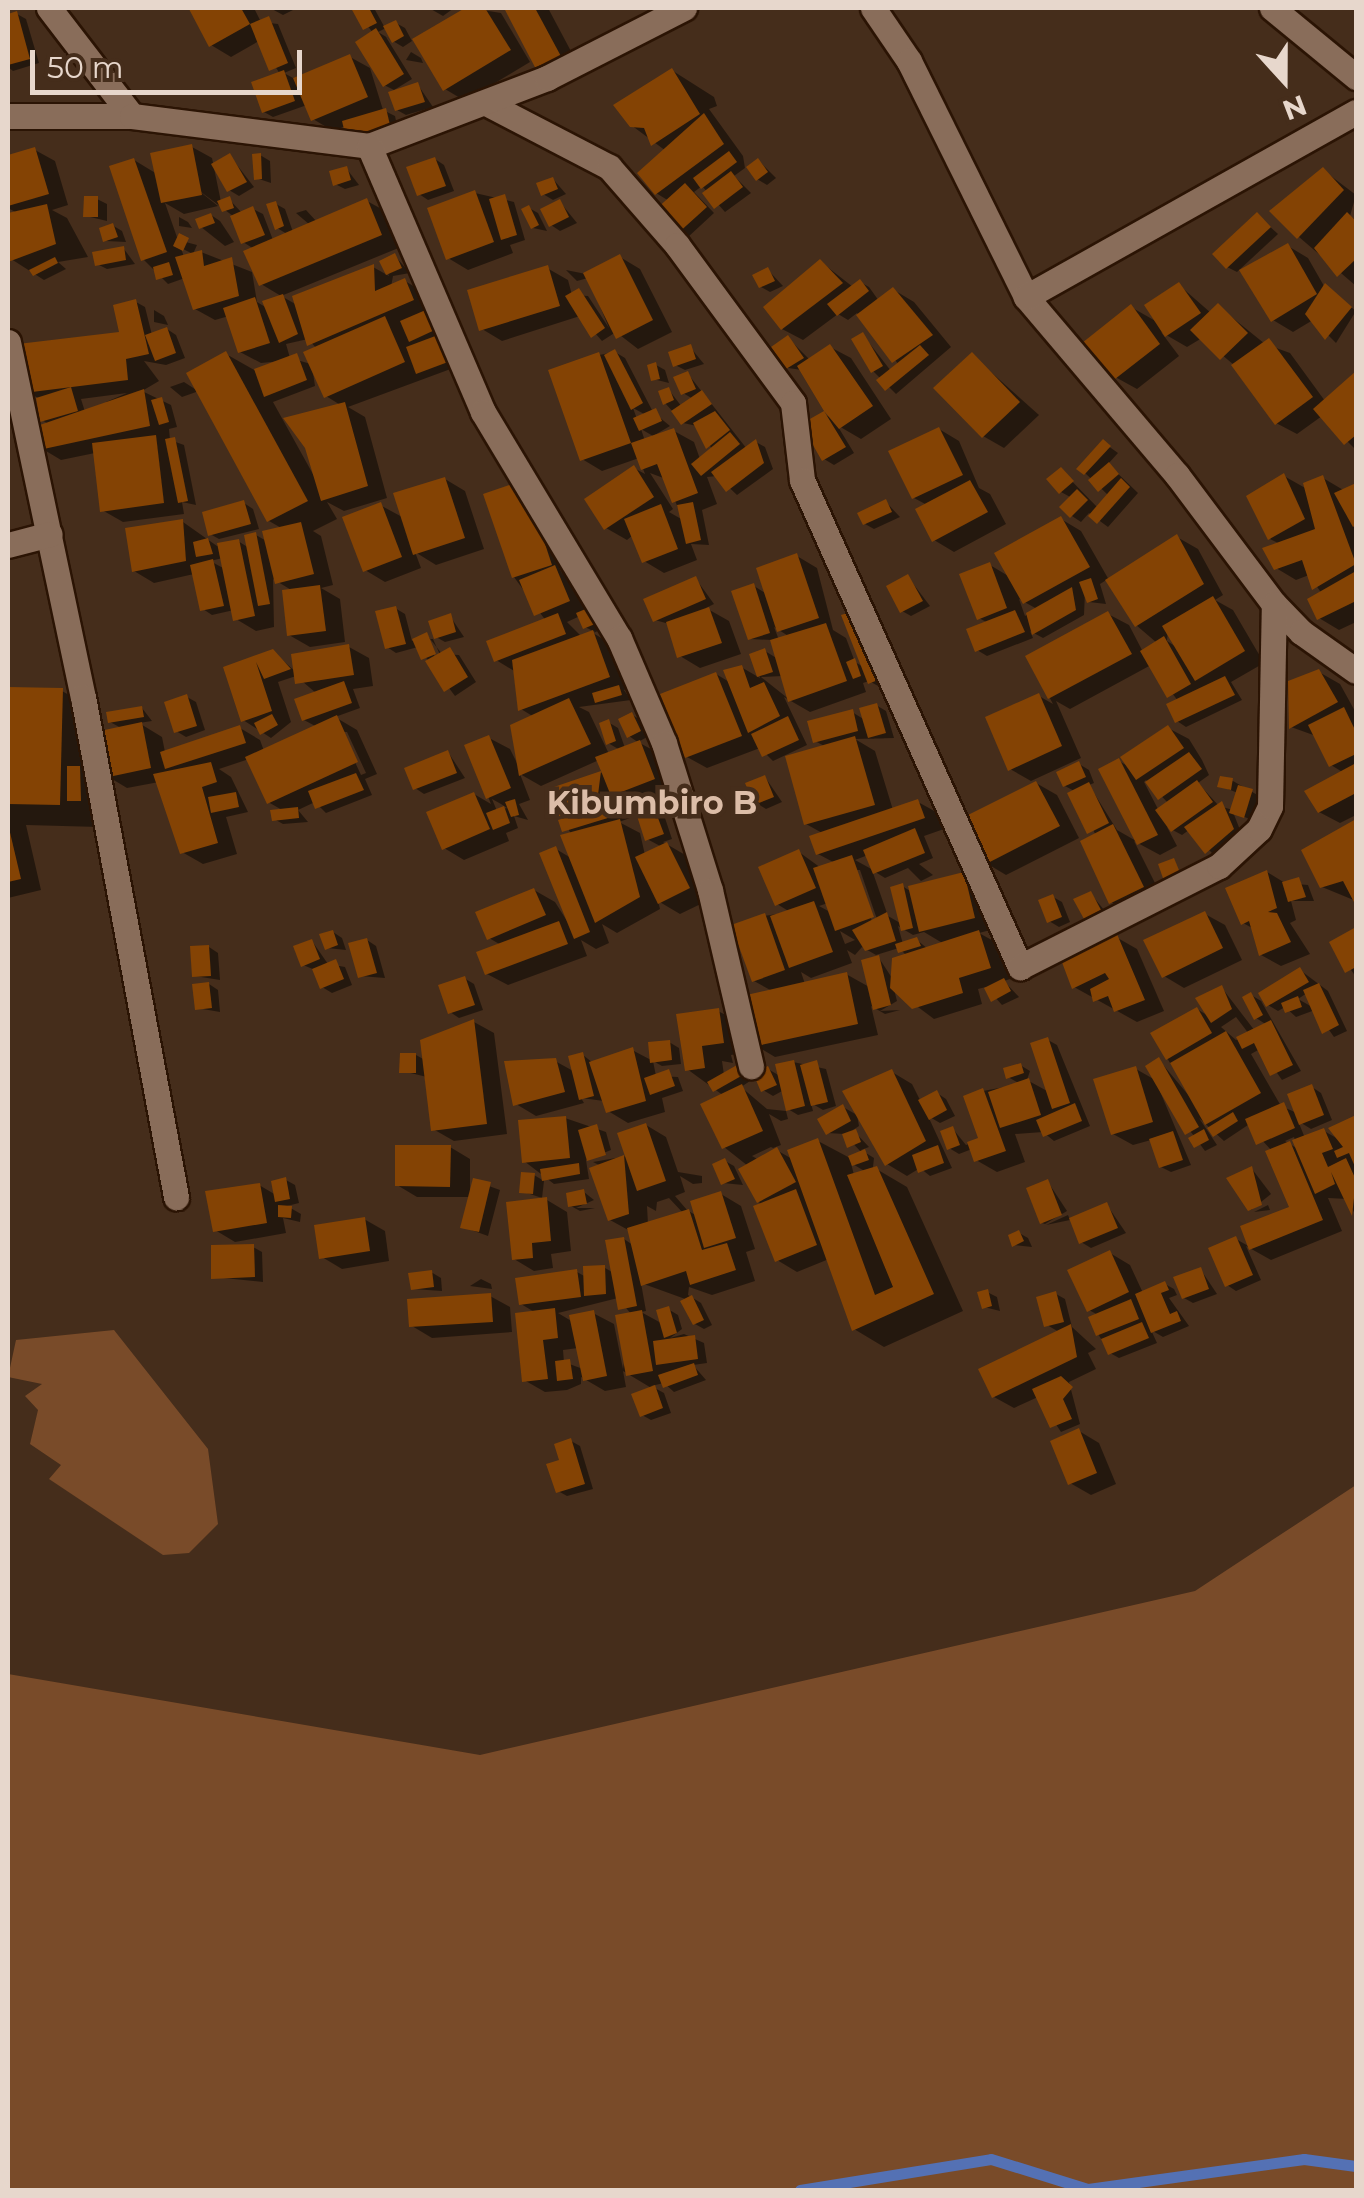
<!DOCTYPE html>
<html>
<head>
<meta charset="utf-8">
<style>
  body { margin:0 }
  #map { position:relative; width:1364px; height:2198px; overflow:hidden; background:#452d1b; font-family:Montserrat,sans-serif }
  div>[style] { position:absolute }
  .green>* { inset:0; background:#794b29 }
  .shadow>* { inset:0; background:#0007 }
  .stream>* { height:11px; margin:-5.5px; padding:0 5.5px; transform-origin:5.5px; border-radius:5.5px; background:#5471b4 }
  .building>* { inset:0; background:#844304 }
  .roads { filter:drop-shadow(2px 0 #2b1404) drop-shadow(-2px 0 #2b1404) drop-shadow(0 2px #2b1404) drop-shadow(0 -2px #2b1404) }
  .minor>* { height:25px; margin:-12.5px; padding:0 12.5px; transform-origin:12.5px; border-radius:12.5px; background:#896d5a }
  span { translate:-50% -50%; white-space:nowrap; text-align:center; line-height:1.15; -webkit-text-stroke:9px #452d1b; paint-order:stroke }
  .quarter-label { font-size:32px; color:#dcbda8; font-weight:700 }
  .frame { position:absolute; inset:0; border:10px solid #e7d7cc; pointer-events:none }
  .north { position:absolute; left:1234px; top:30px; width:100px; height:100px; -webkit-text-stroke:8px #452d1b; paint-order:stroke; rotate:159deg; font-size:28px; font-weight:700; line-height:40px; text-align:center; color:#e7d7cc }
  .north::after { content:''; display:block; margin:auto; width:35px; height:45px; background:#e7d7cc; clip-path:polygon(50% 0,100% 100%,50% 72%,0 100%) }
  .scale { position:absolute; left:30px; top:50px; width:272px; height:45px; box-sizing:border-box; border:5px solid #e7d7cc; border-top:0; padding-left:12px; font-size:30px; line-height:35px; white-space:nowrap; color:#e7d7cc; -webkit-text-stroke:8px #452d1b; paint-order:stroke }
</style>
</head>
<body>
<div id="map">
  <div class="green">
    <div style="clip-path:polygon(114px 1330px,208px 1449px,218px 1524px,189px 1553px,163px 1555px,49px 1479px,61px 1465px,30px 1444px,38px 1410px,25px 1396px,42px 1384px,8px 1377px,16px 1340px)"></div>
    <div style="clip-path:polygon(1356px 1485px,1356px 2190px,8px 2190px,8px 1674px,480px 1755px,1195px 1591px)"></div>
  </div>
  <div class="shadow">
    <div style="clip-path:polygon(254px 8px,261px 22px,278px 24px,296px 68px,284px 73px,293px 78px,350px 57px,370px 68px,383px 110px,395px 116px,398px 130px,358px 142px,346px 126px,333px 131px,313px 119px,307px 105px,273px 117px,264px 112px,280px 74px,259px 41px,231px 57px,211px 45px,192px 10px)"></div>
    <div style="clip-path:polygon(270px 8px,297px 8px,283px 15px)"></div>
    <div style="clip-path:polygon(evenodd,354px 8px,374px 8px,385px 28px,396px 23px,405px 28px,412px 41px,403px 47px,386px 37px,412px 79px,394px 90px,384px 85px,373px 33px,354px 8px,386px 28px,393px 41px,378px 32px,386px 28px)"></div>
    <div style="clip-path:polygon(429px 8px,454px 8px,443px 16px)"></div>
    <div style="clip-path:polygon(470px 8px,501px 13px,530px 62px,465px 101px,445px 89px,415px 40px)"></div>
    <div style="clip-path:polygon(507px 8px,548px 8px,582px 72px,540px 71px)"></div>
    <div style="clip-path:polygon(17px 14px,26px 19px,39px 63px,13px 71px,8px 67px,8px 16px)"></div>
    <div style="clip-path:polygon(411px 52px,421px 58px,423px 63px,406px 60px)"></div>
    <div style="clip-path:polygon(673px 71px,714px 97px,717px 106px,709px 109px,743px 156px,745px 168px,734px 176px,751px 193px,725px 212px,702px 186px,694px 192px,714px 213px,687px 238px,678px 233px,669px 201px,656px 193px,666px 151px,631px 125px)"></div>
    <div style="clip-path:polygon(418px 85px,433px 107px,406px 115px,397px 110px)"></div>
    <div style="clip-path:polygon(evenodd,192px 147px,212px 158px,221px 202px,229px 199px,242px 213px,253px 209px,263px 214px,273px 240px,287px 234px,277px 228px,276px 204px,285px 209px,293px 232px,310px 225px,296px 213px,306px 210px,317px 222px,367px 201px,387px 212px,401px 247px,281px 296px,261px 284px,254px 249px,243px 242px,233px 216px,193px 186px,218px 206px,184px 214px,165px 203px,178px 240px,197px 245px,193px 254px,181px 248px,184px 257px,201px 252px,252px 272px,257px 302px,267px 308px,283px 297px,297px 305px,373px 267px,389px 276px,383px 262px,395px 256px,410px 273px,393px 276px,391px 287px,405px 281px,425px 293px,456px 367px,348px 407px,365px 417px,387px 498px,344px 511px,327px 502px,337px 519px,313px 531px,321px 536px,333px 585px,321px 588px,340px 599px,345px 642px,310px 647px,289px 635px,293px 591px,273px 579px,274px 627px,256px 631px,236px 619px,234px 610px,212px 615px,203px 609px,194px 574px,154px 583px,134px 571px,183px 522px,217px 546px,238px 541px,249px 548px,256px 535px,268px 542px,283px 529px,269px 521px,199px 391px,182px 397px,170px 387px,184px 382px,198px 391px,226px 354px,256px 371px,282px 361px,261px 363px,240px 352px,229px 316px,215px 320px,195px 309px,185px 278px,168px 284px,143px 259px,134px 160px,157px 174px,192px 147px,308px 339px,317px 349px,311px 364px,290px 358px,286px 344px,308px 339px,192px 147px,312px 366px,326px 396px,342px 406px,314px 476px,273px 402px,315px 386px,312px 366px,192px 147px,223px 558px,225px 569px,210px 561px,223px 558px)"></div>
    <div style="clip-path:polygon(35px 150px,55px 161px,68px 205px,52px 210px,67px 218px,88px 257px,58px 262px,66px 269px,44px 280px,8px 257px,8px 215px,17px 213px,8px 208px,8px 157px)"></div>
    <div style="clip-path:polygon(260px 155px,270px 161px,271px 183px,256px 178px)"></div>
    <div style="clip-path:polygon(230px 156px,254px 187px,239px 196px,229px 190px)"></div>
    <div style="clip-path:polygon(435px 159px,444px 165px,454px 191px,428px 200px,419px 194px)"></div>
    <div style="clip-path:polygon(759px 161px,776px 178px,767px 185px,757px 179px)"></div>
    <div style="clip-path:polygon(346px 168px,359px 185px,345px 189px,335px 184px)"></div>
    <div style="clip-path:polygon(1323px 170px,1356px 195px,1350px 216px,1356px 220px,1356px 286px,1299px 237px)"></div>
    <div style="clip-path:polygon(553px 179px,566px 194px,553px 200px,543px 194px)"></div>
    <div style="clip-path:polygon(475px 193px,514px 202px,525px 240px,510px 245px,513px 253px,468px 270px,448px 258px)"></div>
    <div style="clip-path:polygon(97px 199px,107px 204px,107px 221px,86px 216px)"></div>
    <div style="clip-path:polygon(560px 202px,577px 223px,560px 231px,551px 225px)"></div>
    <div style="clip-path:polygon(529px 208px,538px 213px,547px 231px,533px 228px)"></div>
    <div style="clip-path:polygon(211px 215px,220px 221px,234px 242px,225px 246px,201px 227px)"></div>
    <div style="clip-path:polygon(1258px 216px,1278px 234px,1237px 272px,1227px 267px)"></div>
    <div style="clip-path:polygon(179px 217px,188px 222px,192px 228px,179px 226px)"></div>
    <div style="clip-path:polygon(112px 225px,122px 231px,126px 242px,106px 241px)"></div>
    <div style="clip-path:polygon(1288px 246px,1308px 258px,1324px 286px,1356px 311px,1336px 343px,1313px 320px,1293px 332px,1273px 320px)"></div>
    <div style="clip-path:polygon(124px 249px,135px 264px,107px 269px,97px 264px)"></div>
    <div style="clip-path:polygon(620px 257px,640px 269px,672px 332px,638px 349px,616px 332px,602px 341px,580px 316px,502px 341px,482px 329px,547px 268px,568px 280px,572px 295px,588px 296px,609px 328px,588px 278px,577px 281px,566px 270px,586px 274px)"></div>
    <div style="clip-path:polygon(821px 262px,853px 287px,860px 282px,869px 287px,879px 301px,894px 290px,914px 302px,951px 347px,896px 394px,873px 371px,863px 335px,891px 371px,899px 365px,857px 313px,848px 320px,838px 314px,803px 340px,782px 329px)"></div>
    <div style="clip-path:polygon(768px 270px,783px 286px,770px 292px,761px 287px)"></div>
    <div style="clip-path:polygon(1179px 285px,1211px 313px,1218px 306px,1265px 344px,1290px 353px,1325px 401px,1356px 374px,1356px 450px,1322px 416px,1297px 434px,1276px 423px,1234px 365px,1202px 338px,1187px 347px,1161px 332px,1179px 356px,1137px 389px,1117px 378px,1086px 343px,1131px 307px,1159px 323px)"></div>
    <div style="clip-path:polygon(evenodd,136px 302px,145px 307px,152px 335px,167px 329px,176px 335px,185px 358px,166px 365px,144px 361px,159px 381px,142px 391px,171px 405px,177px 427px,169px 429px,170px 440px,184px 445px,196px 505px,182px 502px,184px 514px,123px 522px,102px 510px,95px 453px,61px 460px,41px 448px,50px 425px,42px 420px,38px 398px,26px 391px,122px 334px,136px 302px,127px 393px,106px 402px,107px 410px,86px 415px,81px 399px,127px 393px)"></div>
    <div style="clip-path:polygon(154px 310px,164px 316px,168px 325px,154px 322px)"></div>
    <div style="clip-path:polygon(788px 338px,810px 360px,830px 347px,851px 358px,891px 419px,861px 439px,837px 425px,854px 453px,834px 465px,824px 459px,824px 414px,837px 421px,802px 370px,788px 368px)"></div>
    <div style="clip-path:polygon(690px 347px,704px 364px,685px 370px,675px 365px)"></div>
    <div style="clip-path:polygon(evenodd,615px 352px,625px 358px,653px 412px,670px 426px,653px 436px,641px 429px,645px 441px,674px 431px,694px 442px,700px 459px,712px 449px,697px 426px,683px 423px,665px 403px,669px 390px,682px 407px,693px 399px,683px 393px,688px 374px,747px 449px,756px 442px,765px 447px,773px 469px,737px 495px,717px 476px,707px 477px,717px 504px,702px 510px,709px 545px,691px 544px,697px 560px,664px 573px,644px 561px,633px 535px,627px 540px,606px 528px,634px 468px,645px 474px,639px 458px,602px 471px,582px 459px,599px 355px,615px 352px,633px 408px,646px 415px,637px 419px,633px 408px,615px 352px,650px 473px,666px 479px,683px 520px,669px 512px,673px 509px,650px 473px)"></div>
    <div style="clip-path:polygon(972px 355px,1039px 415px,1004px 448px,983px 436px)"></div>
    <div style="clip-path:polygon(656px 365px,665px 370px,669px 383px,653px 379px)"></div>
    <div style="clip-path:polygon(939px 429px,959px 441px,979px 488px,990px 494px,1006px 524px,954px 552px,934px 540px,927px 505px,914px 498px)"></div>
    <div style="clip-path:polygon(1104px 443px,1118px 453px,1108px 464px,1138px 493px,1108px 527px,1089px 513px,1081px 522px,1072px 516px,1062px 507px,1072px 498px,1061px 492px,1061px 470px,1098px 508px,1109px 496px,1085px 473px)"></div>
    <div style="clip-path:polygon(1284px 476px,1307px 489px,1323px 478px,1345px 491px,1356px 485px,1356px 622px,1339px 630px,1319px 618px,1322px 594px,1309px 575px,1296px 580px,1276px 568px,1280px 544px,1270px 539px)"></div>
    <div style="clip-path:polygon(445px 479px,465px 491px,484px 549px,436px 565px,415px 552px,421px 568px,385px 582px,365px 570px,380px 505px,404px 518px)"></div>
    <div style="clip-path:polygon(evenodd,529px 486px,603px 629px,593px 633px,613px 645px,629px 688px,624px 690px,631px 700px,579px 707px,589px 712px,609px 754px,620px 750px,608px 743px,608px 722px,618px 728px,625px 748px,639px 743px,629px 736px,632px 715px,641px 720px,649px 736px,638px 742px,660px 754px,674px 790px,633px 806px,619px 798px,630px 818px,619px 822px,640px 833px,645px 855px,662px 847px,647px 839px,655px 812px,665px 818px,672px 839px,663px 842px,687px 856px,709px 900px,680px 914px,658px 901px,660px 909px,617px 933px,602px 924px,609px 943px,596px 949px,581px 940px,587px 956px,508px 985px,487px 974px,501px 945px,489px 938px,534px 890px,555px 902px,574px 932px,556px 849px,571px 858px,571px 834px,548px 791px,604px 772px,599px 760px,541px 786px,520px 774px,530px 800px,519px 804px,528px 820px,514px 816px,518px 828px,506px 833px,509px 841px,464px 860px,444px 848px,474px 794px,491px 804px,468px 747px,489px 738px,510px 749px,520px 769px,534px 717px,521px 709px,516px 672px,496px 660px,546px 621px,514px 577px,524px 487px,563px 576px,529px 486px,580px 616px,585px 627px,595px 632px,582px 637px,567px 622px,580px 616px,529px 486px,492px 799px,501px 804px,507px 808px,497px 811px,492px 799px)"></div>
    <div style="clip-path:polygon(886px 502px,900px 517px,874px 529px,865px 524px)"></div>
    <div style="clip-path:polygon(244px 503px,253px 509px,259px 529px,219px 539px,210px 534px)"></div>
    <div style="clip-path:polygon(evenodd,1061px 519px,1081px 531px,1109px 580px,1177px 537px,1198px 549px,1223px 595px,1215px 600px,1233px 610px,1264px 663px,1231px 682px,1242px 700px,1186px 727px,1177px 721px,1178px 701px,1151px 665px,1070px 709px,1056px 701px,1081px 758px,1031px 781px,1010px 769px,1039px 696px,1053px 704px,1028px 657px,1108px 614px,1129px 625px,1143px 652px,1157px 643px,1136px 625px,1108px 579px,1100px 584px,1106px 604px,1089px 602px,1085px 592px,1084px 615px,1043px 638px,1030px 631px,1033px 638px,987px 656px,977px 650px,988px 623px,979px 618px,990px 565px,1010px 577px,1061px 519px,1019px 599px,1037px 609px,1025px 616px,1019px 599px,1061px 519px,1168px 630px,1178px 648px,1167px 641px,1168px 630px)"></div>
    <div style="clip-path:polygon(evenodd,797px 556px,817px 568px,833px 630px,846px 638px,855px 662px,891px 683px,880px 687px,869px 681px,863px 683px,866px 692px,810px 712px,784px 697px,807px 745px,773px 761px,760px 748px,707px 768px,687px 757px,716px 674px,731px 683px,741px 667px,760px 678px,752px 655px,765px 651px,778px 659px,772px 640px,750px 639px,754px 586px,767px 594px,797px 556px,774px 627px,790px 637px,779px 640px,774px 627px,797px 556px,783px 676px,790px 700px,761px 677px,783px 676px)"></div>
    <div style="clip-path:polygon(908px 577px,930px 606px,911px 616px,902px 611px)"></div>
    <div style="clip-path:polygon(696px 579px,714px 604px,706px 608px,729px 621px,741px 654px,700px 668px,680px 656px,669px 624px,655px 620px)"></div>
    <div style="clip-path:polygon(evenodd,395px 608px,405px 614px,412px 641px,427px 635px,442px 654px,459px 655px,476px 682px,455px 696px,418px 647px,396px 653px,387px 647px,395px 608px,427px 639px,433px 639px,444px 664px,439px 666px,427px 639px)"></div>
    <div style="clip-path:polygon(450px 616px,464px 637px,445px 642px,436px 637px)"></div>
    <div style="clip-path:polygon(evenodd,349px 647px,369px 658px,373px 686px,353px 689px,360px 708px,335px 717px,357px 730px,377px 774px,365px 779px,372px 795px,326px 813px,315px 802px,298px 810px,308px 822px,283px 824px,274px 819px,284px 811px,268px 802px,249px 759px,219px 769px,231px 777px,248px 812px,226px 817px,237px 854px,203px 864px,182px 852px,159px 782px,127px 788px,107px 776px,99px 827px,26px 825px,41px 890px,8px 898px,8px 690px,62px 691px,102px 714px,102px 733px,123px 729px,110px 722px,142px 708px,152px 721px,139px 723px,162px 737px,165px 752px,240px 728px,260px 740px,264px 751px,317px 727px,304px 720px,316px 693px,296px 676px,278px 682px,291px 722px,271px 738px,243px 720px,226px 668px,273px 652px,296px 672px,349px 647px,341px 732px,347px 732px,366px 773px,361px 775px,341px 732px)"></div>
    <div style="clip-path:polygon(1319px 672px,1340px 684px,1356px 713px,1356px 815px,1340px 823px,1319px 812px,1344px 773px,1331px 765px,1316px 736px,1291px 727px)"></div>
    <div style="clip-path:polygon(187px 697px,196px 702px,205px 730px,186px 737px,176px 731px)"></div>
    <div style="clip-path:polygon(evenodd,876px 705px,886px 711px,894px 738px,855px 739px,875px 751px,893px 810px,918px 802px,938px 813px,944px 829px,924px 836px,933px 858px,919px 864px,933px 875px,921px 881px,908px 868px,885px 878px,872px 870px,888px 916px,902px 924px,902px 886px,912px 892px,963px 875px,984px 886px,994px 929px,979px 933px,999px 944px,1010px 979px,1004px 981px,1019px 997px,1002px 1005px,986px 987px,978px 989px,982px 1004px,934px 1019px,894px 989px,897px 1001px,880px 1011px,900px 1010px,885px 1014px,871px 1006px,878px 1035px,775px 1057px,755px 1045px,772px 991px,754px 981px,764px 916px,790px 912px,777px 904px,799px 852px,821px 868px,835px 863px,818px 854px,824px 834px,806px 824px,826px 747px,815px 741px,852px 712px,865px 720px,876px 705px,868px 855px,875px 871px,855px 860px,868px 855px,876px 705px,854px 870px,860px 870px,880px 928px,875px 930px,854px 870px,876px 705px,828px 903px,832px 913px,819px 906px,828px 903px,876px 705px,898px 926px,913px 935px,924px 932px,944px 944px,928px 949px,917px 940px,903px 944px,898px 926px,876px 705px,840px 931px,855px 940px,845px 944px,840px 931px,876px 705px,862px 947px,876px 955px,899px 948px,907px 956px,892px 978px,879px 958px,871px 988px,846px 974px,805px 984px,801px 972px,811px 978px,852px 963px,847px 950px,855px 955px,862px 947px)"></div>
    <div style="clip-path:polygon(evenodd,1168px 728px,1189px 739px,1202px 760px,1209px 775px,1198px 783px,1219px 806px,1233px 810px,1238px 793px,1220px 786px,1233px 781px,1261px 797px,1254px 821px,1233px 812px,1242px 835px,1216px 857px,1189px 830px,1182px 835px,1167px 827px,1177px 846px,1160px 855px,1134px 841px,1163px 899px,1132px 914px,1111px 902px,1096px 836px,1076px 792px,1065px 786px,1079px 764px,1089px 770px,1094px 783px,1089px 785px,1117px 830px,1138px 842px,1119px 761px,1131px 768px,1168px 728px,1146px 780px,1169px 804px,1159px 811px,1144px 782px,1146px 780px)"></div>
    <div style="clip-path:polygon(448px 752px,465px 778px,424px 794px,415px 788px)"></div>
    <div style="clip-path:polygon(765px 777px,782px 802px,766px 809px,756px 803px)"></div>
    <div style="clip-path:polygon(1036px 783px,1057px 795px,1079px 838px,1006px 875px,986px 863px)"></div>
    <div style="clip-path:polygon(1356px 822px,1356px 901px,1322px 887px,1304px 851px)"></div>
    <div style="clip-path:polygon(1267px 872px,1285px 883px,1308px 885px,1314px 901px,1291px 901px,1296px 920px,1290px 923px,1310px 954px,1281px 966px,1261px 955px,1254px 929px,1243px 923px)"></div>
    <div style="clip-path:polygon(1091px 894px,1109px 916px,1095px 923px,1086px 918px)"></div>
    <div style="clip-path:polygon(1053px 897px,1062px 902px,1070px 922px,1059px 927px,1049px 921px)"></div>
    <div style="clip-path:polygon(1205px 914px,1225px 925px,1242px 960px,1184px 988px,1164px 976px)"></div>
    <div style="clip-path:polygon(1356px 930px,1356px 977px,1332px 943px)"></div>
    <div style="clip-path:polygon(333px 932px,342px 938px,346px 950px,327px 948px)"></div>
    <div style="clip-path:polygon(1116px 937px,1137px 949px,1164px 1011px,1137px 1022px,1074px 987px)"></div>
    <div style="clip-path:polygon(367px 940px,376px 946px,385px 978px,360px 976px)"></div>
    <div style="clip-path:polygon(312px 941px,328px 964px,345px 967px,352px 985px,332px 993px,322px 987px,315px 970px,303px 965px)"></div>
    <div style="clip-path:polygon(209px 947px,218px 953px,220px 980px,195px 976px)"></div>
    <div style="clip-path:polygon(evenodd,1300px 970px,1328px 991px,1347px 1031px,1334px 1037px,1315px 1010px,1296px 1017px,1285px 1007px,1278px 1011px,1261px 1001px,1301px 1071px,1282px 1080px,1260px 1049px,1251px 1054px,1281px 1106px,1297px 1113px,1312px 1087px,1321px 1093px,1332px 1120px,1311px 1129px,1298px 1121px,1305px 1138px,1324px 1131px,1340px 1140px,1332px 1129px,1356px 1118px,1356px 1216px,1347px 1199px,1328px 1198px,1342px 1231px,1271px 1260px,1246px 1246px,1261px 1280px,1236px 1291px,1227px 1285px,1236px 1239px,1250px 1247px,1293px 1208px,1272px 1151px,1248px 1125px,1224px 1141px,1199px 1118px,1217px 1145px,1205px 1151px,1159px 1089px,1191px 1165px,1171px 1172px,1161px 1167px,1151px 1140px,1133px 1145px,1113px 1134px,1136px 1069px,1157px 1081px,1159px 1060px,1195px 1103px,1167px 1058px,1197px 1009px,1210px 1017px,1222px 988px,1255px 1031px,1267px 1025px,1256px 1018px,1251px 995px,1268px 1005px,1300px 970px,1307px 993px,1314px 1008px,1298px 999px,1307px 993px,1300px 970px,1236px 1017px,1249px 1034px,1236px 1040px,1221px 1027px,1236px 1017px,1300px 970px,1294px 1137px,1298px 1149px,1285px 1141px,1294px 1137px)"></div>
    <div style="clip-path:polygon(464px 978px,474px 984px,483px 1010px,459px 1018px,450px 1012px)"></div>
    <div style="clip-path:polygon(209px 984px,218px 990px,220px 1012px,197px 1008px)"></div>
    <div style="clip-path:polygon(evenodd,718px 1011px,739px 1022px,743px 1053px,731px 1055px,733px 1063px,722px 1061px,724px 1075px,746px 1073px,750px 1081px,741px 1087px,767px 1109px,786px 1111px,788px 1119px,781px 1121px,769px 1114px,781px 1145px,773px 1148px,794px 1160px,818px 1141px,850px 1158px,862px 1153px,844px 1134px,827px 1133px,843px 1107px,857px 1115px,859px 1126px,853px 1130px,869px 1147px,861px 1150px,874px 1158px,873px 1167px,907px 1187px,963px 1311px,884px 1347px,854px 1329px,829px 1259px,797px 1272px,777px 1260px,748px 1166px,724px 1147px,724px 1096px,687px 1069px,718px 1011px,771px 1147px,777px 1150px,759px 1160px,752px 1156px,771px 1147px,718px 1011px,851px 1163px,866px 1172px,854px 1175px,851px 1163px)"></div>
    <div style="clip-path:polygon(474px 1022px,494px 1033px,507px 1134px,454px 1141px,433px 1129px,427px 1077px,402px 1071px,416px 1055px,425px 1060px)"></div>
    <div style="clip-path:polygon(1048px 1040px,1057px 1045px,1090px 1126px,1054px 1141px,1043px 1132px,1015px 1134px,1025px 1162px,997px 1172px,976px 1160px,972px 1149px,959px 1154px,949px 1148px,953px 1129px,966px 1145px,981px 1140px,983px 1091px,1020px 1084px,1008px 1077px,1020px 1065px,1030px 1071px,1027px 1080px,1049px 1092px)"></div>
    <div style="clip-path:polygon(669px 1042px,679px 1048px,681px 1064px,662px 1066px,653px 1061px)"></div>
    <div style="clip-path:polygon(632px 1050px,653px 1061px,656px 1076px,678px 1077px,683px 1091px,662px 1098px,665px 1112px,628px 1123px,608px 1111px,604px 1101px,581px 1098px,584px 1103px,536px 1116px,516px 1104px,555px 1061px,575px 1072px,583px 1055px,593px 1063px)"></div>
    <div style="clip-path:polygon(793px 1062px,826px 1069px,836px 1106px,823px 1110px,811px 1103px,813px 1111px,798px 1115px,788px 1109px,784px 1090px,773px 1096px,763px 1090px,768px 1069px,780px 1076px)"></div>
    <div style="clip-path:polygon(892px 1072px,912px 1084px,921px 1102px,937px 1093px,946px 1099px,955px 1116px,940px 1123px,928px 1116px,952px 1168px,930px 1176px,920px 1168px,907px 1176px,887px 1164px)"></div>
    <div style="clip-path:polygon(565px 1118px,606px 1132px,611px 1150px,586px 1160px,589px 1179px,554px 1184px,524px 1161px)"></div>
    <div style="clip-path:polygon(evenodd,646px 1125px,666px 1137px,678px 1172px,702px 1176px,702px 1183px,693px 1184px,680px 1176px,685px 1192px,675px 1196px,687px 1210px,697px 1216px,721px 1194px,741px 1206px,755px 1249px,746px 1252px,755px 1281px,712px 1295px,689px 1287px,688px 1295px,701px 1303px,712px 1325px,704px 1329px,695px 1324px,688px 1300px,641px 1283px,646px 1311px,641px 1312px,663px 1324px,668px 1309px,678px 1315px,682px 1329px,670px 1338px,684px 1334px,704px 1343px,707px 1363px,693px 1365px,706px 1380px,674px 1392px,664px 1383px,651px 1386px,664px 1393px,671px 1413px,651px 1420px,642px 1415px,653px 1389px,623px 1371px,626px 1387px,605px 1391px,581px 1377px,581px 1384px,567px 1390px,545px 1392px,524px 1380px,536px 1313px,521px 1304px,577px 1272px,586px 1277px,605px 1268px,614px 1273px,624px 1239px,633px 1245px,630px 1231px,610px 1220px,601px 1166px,593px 1162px,627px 1156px,646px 1125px,669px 1198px,683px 1213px,648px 1224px,647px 1206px,656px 1211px,657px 1202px,669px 1198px,646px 1125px,618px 1298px,631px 1314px,623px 1369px,614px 1324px,591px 1312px,573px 1322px,558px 1313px,618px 1298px,646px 1125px,578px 1348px,583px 1369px,564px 1362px,563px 1350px,578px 1348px)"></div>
    <div style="clip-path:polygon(450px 1147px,470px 1159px,470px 1191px,475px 1181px,500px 1190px,488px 1236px,463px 1227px,471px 1197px,417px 1197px,397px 1185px)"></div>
    <div style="clip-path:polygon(725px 1161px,734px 1166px,743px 1185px,723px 1183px)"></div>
    <div style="clip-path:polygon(1252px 1169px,1271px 1194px,1251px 1210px,1229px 1179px)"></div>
    <div style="clip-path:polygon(534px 1175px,544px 1181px,542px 1198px,521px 1191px)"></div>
    <div style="clip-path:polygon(286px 1180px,295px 1185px,299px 1203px,287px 1206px,301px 1214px,300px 1222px,283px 1218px,286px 1233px,235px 1242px,215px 1230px,259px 1185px,276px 1195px)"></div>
    <div style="clip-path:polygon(1048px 1182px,1067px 1211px,1045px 1224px,1042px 1223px)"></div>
    <div style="clip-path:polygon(584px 1192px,594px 1200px,576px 1208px,595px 1208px,580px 1211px,571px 1206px)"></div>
    <div style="clip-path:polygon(547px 1200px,567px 1212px,571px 1251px,551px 1254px,553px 1268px,534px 1271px,514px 1259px)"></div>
    <div style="clip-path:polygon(1107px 1205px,1126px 1233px,1091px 1248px,1081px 1242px)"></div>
    <div style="clip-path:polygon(1268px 1205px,1270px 1210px,1254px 1212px)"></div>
    <div style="clip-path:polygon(1068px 1215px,1070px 1220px,1046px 1225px)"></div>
    <div style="clip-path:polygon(364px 1219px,385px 1231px,389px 1261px,342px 1269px,322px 1257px)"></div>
    <div style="clip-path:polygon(1019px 1233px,1028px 1238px,1032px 1247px,1014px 1245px)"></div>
    <div style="clip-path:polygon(253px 1247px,262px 1252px,263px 1282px,214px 1277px)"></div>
    <div style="clip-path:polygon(1110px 1253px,1130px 1265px,1143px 1293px,1165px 1284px,1174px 1289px,1177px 1295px,1169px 1298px,1189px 1326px,1163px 1337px,1151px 1330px,1157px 1343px,1119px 1358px,1110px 1353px,1098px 1334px,1098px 1315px,1089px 1310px)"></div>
    <div style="clip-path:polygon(1201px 1270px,1217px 1294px,1193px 1303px,1184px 1298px)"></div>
    <div style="clip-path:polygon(431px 1272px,441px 1278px,442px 1291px,413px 1289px)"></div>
    <div style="clip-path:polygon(481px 1279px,491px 1284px,492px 1289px,470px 1286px)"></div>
    <div style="clip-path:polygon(987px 1292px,997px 1297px,1000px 1311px,984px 1307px)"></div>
    <div style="clip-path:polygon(1056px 1294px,1065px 1299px,1072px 1327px,1096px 1349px,1088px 1353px,1096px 1369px,1069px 1382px,1080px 1424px,1061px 1432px,1038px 1397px,1014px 1408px,994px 1397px,1059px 1332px,1047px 1325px)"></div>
    <div style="clip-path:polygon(490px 1296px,510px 1307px,512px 1332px,432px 1338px,412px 1326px)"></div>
    <div style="clip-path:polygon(1079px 1431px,1099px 1443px,1116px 1484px,1091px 1495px,1070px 1483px)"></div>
    <div style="clip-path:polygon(571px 1441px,580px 1446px,593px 1489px,567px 1496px,558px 1491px)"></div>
  </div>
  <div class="stream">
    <div style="left:800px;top:2190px;width:193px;rotate:-9.2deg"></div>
    <div style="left:991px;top:2159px;width:102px;rotate:17.2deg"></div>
    <div style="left:1088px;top:2189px;width:218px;rotate:-7.9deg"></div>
    <div style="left:1304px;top:2159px;width:52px;rotate:7.7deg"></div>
  </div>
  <div class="building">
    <div style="clip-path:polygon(241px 8px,250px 24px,209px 47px,189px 9px)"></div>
    <div style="clip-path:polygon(351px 8px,369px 8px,377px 23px,363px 30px)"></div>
    <div style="clip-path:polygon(465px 8px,485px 8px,511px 50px,443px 91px,412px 39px)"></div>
    <div style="clip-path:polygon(504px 8px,535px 8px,563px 60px,538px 73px)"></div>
    <div style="clip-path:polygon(17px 11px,30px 59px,8px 65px,8px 14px)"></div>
    <div style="clip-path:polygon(269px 16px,288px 63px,269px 71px,250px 24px)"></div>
    <div style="clip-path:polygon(396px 20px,404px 36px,392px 43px,383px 26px)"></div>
    <div style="clip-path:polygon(376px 28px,404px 74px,383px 87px,355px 42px)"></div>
    <div style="clip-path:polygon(350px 54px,368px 97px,311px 121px,293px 78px)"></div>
    <div style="clip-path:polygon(672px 68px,700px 114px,651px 146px,644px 128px,630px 127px,613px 105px)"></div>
    <div style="clip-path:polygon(284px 70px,295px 101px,262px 113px,251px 82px)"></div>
    <div style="clip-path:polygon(418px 82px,425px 102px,395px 111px,388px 92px)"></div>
    <div style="clip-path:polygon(386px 108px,390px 125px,346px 138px,342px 121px)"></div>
    <div style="clip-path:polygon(704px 113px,724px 144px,655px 195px,637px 173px)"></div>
    <div style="clip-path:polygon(192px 144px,202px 195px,161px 203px,150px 153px)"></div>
    <div style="clip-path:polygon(35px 147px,49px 194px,8px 206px,8px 155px)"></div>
    <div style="clip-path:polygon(729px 151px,737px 162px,701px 189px,693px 178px)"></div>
    <div style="clip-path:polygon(230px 153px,247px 182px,227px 192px,211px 164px)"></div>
    <div style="clip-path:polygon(261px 153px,262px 179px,254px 180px,252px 154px)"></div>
    <div style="clip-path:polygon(435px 157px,446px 186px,417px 196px,406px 167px)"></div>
    <div style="clip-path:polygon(134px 158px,167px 252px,141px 261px,109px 166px)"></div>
    <div style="clip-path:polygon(758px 158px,768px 172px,756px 181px,746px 167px)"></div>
    <div style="clip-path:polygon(347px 166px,351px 180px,333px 186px,329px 171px)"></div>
    <div style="clip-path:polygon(1323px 167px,1344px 190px,1297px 239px,1269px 211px)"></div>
    <div style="clip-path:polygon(731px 171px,743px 187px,714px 209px,702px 193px)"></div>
    <div style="clip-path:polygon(553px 177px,558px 189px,541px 196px,536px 183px)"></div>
    <div style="clip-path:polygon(685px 183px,707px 207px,676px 235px,654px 211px)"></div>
    <div style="clip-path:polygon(475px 190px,494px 242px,446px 260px,427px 208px)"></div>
    <div style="clip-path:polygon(505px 194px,517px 235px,501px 240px,489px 199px)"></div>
    <div style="clip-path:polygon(84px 196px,98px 196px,98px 217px,83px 217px)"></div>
    <div style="clip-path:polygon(230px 196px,234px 208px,222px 212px,217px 201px)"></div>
    <div style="clip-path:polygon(367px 198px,382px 235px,259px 286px,243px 251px)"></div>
    <div style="clip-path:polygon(560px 199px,569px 217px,549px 227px,540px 209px)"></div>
    <div style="clip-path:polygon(276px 201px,284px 226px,275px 230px,266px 204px)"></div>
    <div style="clip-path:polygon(47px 204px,56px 244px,8px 262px,8px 213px)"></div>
    <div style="clip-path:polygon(529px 205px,539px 225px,531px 229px,521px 209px)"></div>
    <div style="clip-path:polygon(253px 206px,265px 235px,241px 244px,230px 216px)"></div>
    <div style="clip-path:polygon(1257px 212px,1271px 227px,1226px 269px,1212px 254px)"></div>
    <div style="clip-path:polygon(1347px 212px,1356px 221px,1356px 259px,1337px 277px,1314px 248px)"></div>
    <div style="clip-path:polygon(211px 213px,215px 223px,199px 229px,195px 219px)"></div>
    <div style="clip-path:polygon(113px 223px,118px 237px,103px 242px,99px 228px)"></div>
    <div style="clip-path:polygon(179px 233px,189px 238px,183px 251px,173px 246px)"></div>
    <div style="clip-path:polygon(1288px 243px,1317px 294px,1271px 322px,1239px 270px)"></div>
    <div style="clip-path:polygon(124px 246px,126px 260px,95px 266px,92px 252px)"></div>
    <div style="clip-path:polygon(202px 250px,204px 266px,232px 257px,239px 296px,193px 310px,175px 257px)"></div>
    <div style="clip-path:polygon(395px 253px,402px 268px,386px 275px,379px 261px)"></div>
    <div style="clip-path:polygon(620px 254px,653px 320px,616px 339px,583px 273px)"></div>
    <div style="clip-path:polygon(55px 257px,58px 263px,33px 276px,29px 270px)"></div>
    <div style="clip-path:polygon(820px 259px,843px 283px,781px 330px,763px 307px)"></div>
    <div style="clip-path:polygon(169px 262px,173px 275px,156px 280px,153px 267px)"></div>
    <div style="clip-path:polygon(374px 264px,375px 291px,405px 278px,414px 300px,307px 346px,292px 296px)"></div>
    <div style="clip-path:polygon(548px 265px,560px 306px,479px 331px,467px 290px)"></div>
    <div style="clip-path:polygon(768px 267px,775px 281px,759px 288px,752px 275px)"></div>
    <div style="clip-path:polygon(860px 279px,869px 291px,837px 316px,827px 304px)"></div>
    <div style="clip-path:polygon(1179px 282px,1201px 313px,1165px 337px,1144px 305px)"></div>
    <div style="clip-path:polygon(1325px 283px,1352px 307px,1325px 340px,1305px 314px)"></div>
    <div style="clip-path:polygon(893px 287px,933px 335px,892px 363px,856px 315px)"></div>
    <div style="clip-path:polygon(579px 288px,605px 328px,591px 338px,565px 296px)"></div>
    <div style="clip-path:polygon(283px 294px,298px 334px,279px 343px,262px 301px)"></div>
    <div style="clip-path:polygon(255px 297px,270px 343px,238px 353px,223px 308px)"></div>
    <div style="clip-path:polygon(136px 299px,149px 354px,126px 359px,128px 380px,24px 393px,18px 344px,119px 332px,113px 305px)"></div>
    <div style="clip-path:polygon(1218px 303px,1248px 333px,1220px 360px,1190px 330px)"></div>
    <div style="clip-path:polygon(1131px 304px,1160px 344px,1115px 379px,1082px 343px)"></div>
    <div style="clip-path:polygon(428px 309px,437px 329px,409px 342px,400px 321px)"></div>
    <div style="clip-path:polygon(385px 316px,405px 362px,324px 398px,303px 352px)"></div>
    <div style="clip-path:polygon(167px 327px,176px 353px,155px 361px,145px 335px)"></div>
    <div style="clip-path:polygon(863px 332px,883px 366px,871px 373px,851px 339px)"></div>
    <div style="clip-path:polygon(438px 335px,448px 362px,416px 374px,406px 347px)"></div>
    <div style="clip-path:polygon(788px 335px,804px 358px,786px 369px,771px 347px)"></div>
    <div style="clip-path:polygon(1269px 338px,1313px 397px,1275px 425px,1231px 365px)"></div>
    <div style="clip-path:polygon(691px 344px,696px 359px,673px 367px,668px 352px)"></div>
    <div style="clip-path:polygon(830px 344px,873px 406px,839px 429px,824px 411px,846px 447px,822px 461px,801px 424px,824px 411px,797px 366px)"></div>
    <div style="clip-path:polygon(920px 345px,929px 355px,885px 391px,876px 380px)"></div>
    <div style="clip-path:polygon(615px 349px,643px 403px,631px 410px,604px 355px)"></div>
    <div style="clip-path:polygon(226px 351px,308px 501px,267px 522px,186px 373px)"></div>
    <div style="clip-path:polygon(599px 352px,631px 443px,674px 428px,698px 493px,672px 503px,657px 464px,641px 470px,631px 443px,580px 461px,548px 370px)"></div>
    <div style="clip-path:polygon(972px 352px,1020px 402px,982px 438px,933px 388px)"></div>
    <div style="clip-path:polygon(297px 353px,307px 380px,264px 397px,254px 369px)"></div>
    <div style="clip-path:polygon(656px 362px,660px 379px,651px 381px,647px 365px)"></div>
    <div style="clip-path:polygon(688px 371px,696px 389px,681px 395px,673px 377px)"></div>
    <div style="clip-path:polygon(1356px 371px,1356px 435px,1344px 445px,1313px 409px)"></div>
    <div style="clip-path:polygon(71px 387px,78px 411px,40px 422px,36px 398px)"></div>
    <div style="clip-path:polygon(669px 387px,674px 400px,663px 405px,658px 391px)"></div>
    <div style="clip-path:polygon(144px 389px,150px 426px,39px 450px,34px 427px)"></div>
    <div style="clip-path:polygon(702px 390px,712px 404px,681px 425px,671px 411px)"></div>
    <div style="clip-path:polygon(162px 397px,169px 422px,159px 425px,151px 400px)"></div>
    <div style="clip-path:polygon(345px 402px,368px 486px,321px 501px,305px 448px,283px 418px)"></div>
    <div style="clip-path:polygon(656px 408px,662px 421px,639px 431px,633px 418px)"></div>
    <div style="clip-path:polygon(715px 411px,730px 430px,706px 449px,693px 423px)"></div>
    <div style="clip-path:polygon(939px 427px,963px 475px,912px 499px,888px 451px)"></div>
    <div style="clip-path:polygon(730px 432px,740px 444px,701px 476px,691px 464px)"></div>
    <div style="clip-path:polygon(156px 435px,164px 503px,100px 512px,92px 443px)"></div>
    <div style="clip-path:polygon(175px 437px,188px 501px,178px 503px,165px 439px)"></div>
    <div style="clip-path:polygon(756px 439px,764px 463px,726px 492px,711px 472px)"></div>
    <div style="clip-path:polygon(1103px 439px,1111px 446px,1084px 475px,1076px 469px)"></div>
    <div style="clip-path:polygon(1109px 462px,1119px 474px,1098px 492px,1088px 480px)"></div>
    <div style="clip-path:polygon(634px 465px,654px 497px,604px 530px,584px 499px)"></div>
    <div style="clip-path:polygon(1061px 467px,1074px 481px,1059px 494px,1046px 479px)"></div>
    <div style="clip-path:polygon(1284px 473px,1305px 519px,1268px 540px,1246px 496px)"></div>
    <div style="clip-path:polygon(1323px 475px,1356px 564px,1312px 590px,1302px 560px,1274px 570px,1262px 548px,1315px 529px,1303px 483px)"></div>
    <div style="clip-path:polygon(445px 477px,465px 538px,413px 555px,393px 493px)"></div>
    <div style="clip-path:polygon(1121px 478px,1130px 487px,1097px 524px,1088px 516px)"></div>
    <div style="clip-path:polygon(524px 480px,552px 565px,512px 578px,483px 494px)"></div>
    <div style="clip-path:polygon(970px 480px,988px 512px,932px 542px,915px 509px)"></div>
    <div style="clip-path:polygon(1356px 483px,1356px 525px,1353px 527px,1334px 493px)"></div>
    <div style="clip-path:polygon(1077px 489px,1088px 500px,1070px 518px,1059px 507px)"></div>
    <div style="clip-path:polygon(886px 499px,892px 512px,863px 525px,857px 513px)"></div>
    <div style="clip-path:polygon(244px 500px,251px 524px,208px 536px,202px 512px)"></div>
    <div style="clip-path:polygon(381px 502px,402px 557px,363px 572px,342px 517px)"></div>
    <div style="clip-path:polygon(693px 502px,701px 540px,686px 544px,677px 505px)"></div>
    <div style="clip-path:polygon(661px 504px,678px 549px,642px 563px,624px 519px)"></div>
    <div style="clip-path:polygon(1061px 516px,1090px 567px,1023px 604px,994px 553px)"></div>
    <div style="clip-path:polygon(183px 519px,186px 561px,132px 572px,125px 528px)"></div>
    <div style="clip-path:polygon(301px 522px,314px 574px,275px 584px,262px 531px)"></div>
    <div style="clip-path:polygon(256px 532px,270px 604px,258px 606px,244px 535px)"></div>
    <div style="clip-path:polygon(1177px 534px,1204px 584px,1135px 627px,1105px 580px)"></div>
    <div style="clip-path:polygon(208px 538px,213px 554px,196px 557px,193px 542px)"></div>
    <div style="clip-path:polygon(239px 539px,255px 616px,233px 621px,217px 543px)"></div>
    <div style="clip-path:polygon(797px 553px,819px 618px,777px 632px,756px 568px)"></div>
    <div style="clip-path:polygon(213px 559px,224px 606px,200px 611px,190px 565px)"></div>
    <div style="clip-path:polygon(990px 562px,1007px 608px,977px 620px,959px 574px)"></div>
    <div style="clip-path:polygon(555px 565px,570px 601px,534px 616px,519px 580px)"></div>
    <div style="clip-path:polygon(1356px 571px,1356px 601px,1317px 620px,1307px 599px)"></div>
    <div style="clip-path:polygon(908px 574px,923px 601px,900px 613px,886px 586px)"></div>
    <div style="clip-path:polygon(696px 576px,706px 599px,653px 622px,643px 599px)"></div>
    <div style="clip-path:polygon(1091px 578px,1098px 599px,1087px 603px,1079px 582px)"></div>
    <div style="clip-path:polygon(754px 583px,770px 633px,748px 640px,731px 591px)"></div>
    <div style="clip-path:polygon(320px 585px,326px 631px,287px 636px,282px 590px)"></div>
    <div style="clip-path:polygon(1072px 587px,1076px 610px,1032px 635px,1026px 613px)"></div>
    <div style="clip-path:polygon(1213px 596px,1245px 651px,1195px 681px,1162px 626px)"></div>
    <div style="clip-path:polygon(396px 606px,406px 644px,385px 649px,375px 611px)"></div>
    <div style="clip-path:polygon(709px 607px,722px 643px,677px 658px,666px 622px)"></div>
    <div style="clip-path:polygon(588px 608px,595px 624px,583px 629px,576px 613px)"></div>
    <div style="clip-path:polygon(857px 610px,883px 678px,868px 684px,841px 615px)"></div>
    <div style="clip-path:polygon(1015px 610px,1025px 632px,975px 652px,966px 629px)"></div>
    <div style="clip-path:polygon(1108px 611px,1132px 654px,1048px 699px,1025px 656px)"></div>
    <div style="clip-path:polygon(451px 613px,456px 632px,434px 639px,428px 621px)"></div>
    <div style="clip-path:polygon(558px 613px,566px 634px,494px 662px,486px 641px)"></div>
    <div style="clip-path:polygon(826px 623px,847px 681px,788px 702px,770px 640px)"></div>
    <div style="clip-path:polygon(593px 630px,610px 677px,518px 711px,512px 660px)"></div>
    <div style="clip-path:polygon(427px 632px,436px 654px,421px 660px,412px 639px)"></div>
    <div style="clip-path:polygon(1164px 636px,1191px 684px,1167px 698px,1140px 651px)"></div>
    <div style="clip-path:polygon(349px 644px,354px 675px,295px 684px,291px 654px)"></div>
    <div style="clip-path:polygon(450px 647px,468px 677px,444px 692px,425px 661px)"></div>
    <div style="clip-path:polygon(765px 648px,773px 672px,757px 677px,749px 654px)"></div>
    <div style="clip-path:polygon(273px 649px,291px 669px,264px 679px,256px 662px,272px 711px,241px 722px,223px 667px)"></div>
    <div style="clip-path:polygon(855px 658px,861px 676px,853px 679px,846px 662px)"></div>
    <div style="clip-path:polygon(742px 665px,750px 688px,764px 682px,780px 716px,748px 733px,723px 670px)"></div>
    <div style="clip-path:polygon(1319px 669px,1338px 702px,1289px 729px,1288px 681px)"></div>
    <div style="clip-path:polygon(716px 672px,742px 736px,685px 758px,660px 694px)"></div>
    <div style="clip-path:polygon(1225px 676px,1235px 695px,1175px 723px,1166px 704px)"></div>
    <div style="clip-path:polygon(344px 681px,352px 703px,302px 721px,294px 699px)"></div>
    <div style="clip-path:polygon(619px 685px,622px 695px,595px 703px,592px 693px)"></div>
    <div style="clip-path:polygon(8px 687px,63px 688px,60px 805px,8px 804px)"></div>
    <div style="clip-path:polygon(1039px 693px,1062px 746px,1008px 771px,985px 717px)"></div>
    <div style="clip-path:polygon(187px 694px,197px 726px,174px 733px,164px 702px)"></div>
    <div style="clip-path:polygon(569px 698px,591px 744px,519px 776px,510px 725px)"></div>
    <div style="clip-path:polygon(877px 703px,886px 733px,868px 738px,859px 708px)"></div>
    <div style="clip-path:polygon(142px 706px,144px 717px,108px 723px,106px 712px)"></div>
    <div style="clip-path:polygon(1344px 707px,1356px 732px,1356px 754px,1329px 767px,1308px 725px)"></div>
    <div style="clip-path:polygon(853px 709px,858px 731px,813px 743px,807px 721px)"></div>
    <div style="clip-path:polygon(632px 712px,641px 731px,627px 738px,618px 719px)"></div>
    <div style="clip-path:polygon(272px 714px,278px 725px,260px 735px,254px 723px)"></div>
    <div style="clip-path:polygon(337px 715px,358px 762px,267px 804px,245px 757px)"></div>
    <div style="clip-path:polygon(788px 716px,799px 740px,762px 757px,751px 734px)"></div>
    <div style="clip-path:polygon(609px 719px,616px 741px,606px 745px,599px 723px)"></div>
    <div style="clip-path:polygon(142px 722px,151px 768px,104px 778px,95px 732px)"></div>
    <div style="clip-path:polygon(240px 725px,246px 743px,165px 769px,160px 752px)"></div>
    <div style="clip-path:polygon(1168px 725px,1184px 748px,1136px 780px,1120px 757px)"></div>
    <div style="clip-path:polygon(489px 735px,511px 788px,486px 799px,464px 745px)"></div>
    <div style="clip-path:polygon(855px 736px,875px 805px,804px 825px,785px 756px)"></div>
    <div style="clip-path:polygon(640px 740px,655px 779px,611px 796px,601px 771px,597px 803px,554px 818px,545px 790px,601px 771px,595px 757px)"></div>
    <div style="clip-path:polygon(448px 750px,457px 773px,413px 790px,404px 768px)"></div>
    <div style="clip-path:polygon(1189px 752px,1202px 769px,1158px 800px,1145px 782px)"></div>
    <div style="clip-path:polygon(1119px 758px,1158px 835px,1137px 845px,1098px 769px)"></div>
    <div style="clip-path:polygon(1079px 761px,1086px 777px,1063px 787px,1056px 772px)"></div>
    <div style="clip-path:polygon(211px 762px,217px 782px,202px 787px,218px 843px,180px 854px,153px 774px)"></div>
    <div style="clip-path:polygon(1356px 763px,1356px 793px,1318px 813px,1304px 791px)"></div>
    <div style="clip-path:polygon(67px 766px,80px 766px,81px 801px,67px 801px)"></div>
    <div style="clip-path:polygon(356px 773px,364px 790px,315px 809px,308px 791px)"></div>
    <div style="clip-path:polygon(765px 775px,774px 797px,754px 805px,745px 783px)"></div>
    <div style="clip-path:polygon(1220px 776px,1233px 778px,1231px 790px,1217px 787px)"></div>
    <div style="clip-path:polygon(1197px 780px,1213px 802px,1171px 832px,1155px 810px)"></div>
    <div style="clip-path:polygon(1036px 781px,1060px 826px,984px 865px,960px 819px)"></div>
    <div style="clip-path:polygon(1089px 782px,1109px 823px,1087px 834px,1067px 793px)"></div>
    <div style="clip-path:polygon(1238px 785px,1253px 789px,1244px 818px,1229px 813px)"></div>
    <div style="clip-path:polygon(236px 792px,239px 807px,211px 813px,208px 797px)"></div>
    <div style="clip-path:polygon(474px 792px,490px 829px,442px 850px,426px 812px)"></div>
    <div style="clip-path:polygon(515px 799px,519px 815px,511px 817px,505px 802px)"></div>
    <div style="clip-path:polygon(918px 799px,925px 818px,816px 855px,809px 836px)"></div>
    <div style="clip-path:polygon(1222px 801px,1234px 829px,1205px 854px,1184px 827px)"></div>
    <div style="clip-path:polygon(618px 802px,621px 814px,562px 832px,558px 820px)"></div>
    <div style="clip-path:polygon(504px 806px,510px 823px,493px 830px,486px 813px)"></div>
    <div style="clip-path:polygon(298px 807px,299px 818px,272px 821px,270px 810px)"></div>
    <div style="clip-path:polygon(655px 810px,664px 834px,645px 841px,637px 816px)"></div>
    <div style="clip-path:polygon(620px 819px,640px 897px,595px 923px,560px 835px)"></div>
    <div style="clip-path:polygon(1356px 819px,1356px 906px,1343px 881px,1320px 888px,1301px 850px)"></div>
    <div style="clip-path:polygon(8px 824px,21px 879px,8px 882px)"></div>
    <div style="clip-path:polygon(1113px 824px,1144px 887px,1109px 904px,1080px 841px)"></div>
    <div style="clip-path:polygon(915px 828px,925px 853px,873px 874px,863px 850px)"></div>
    <div style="clip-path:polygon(667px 842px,690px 888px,658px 904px,635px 857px)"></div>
    <div style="clip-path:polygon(556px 846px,590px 932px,574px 939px,539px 853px)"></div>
    <div style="clip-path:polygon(799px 849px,816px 888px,775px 906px,758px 867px)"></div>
    <div style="clip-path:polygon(852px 855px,874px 917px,835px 931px,813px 868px)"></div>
    <div style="clip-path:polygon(1174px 858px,1181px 875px,1164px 881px,1158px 864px)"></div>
    <div style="clip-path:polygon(1267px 870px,1277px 908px,1268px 912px,1277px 913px,1291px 942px,1259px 956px,1249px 921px,1241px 925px,1225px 888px)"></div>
    <div style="clip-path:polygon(964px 872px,975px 918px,919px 932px,908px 886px)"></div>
    <div style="clip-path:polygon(1299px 877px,1306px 897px,1288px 902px,1282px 882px)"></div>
    <div style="clip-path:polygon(903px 883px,913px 928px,901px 931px,890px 887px)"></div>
    <div style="clip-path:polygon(534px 888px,546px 915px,487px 940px,475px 912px)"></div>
    <div style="clip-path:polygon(1091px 891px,1101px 910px,1084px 919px,1073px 899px)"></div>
    <div style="clip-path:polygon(1053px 894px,1062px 917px,1047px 923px,1038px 900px)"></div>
    <div style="clip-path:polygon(814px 901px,833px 952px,789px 968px,770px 916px)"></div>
    <div style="clip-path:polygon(1205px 911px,1223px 948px,1162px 978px,1143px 940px)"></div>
    <div style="clip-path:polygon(887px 912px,896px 941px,865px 951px,852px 930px)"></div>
    <div style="clip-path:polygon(765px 913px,785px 970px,752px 982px,731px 925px)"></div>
    <div style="clip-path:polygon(559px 921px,568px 944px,485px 975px,476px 952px)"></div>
    <div style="clip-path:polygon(1356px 927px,1356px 967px,1345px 973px,1329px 942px)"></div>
    <div style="clip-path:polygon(333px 930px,338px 945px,325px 950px,319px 934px)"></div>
    <div style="clip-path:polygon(979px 930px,991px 968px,959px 978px,963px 993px,912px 1009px,890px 988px,892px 958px)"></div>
    <div style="clip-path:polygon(1117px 934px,1145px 1000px,1114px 1012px,1108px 996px,1093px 1002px,1090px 989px,1109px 979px,1105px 973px,1072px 989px,1060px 957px)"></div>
    <div style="clip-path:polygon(917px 937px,921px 946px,898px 953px,895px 944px)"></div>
    <div style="clip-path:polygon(367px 938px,377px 973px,358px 978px,348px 943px)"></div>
    <div style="clip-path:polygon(312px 939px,320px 959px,301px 967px,293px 946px)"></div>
    <div style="clip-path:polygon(209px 945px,211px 976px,192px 977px,190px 946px)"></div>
    <div style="clip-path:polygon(879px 955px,891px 1005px,873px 1010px,861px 960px)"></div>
    <div style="clip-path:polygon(336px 959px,344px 979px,320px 989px,312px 969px)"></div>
    <div style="clip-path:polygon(1300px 967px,1309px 982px,1266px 1007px,1258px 993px)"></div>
    <div style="clip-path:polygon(847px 972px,858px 1024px,752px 1047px,742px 996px)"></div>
    <div style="clip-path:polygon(465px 976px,475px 1005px,448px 1014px,438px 985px)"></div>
    <div style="clip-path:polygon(1004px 978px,1011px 991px,991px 1002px,984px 988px)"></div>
    <div style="clip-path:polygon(209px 982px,212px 1008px,195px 1010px,192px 984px)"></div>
    <div style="clip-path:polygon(1319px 983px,1339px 1025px,1322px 1034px,1303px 990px)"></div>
    <div style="clip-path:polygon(1222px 985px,1232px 1009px,1211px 1023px,1195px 998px)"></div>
    <div style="clip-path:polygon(1251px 992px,1263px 1015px,1254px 1020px,1242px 997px)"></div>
    <div style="clip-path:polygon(1298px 996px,1302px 1007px,1285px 1013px,1281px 1003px)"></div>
    <div style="clip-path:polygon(1197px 1007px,1212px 1033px,1166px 1060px,1150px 1033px)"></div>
    <div style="clip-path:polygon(719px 1008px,724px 1043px,702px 1046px,705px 1068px,685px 1071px,676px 1014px)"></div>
    <div style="clip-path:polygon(474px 1019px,487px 1124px,431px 1131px,420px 1040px)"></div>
    <div style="clip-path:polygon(1271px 1020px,1293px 1065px,1270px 1076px,1254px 1043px,1242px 1049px,1236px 1037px)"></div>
    <div style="clip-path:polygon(1226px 1031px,1261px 1093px,1205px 1125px,1170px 1063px)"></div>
    <div style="clip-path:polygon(1048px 1037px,1070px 1103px,1052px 1109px,1030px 1043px)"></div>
    <div style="clip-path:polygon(670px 1040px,672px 1060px,650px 1063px,648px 1042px)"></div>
    <div style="clip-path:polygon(633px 1047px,646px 1101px,606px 1113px,589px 1062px)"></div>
    <div style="clip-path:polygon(583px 1052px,594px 1096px,579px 1100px,568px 1056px)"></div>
    <div style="clip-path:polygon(400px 1053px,416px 1053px,416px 1073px,399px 1073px)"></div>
    <div style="clip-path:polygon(1159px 1057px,1199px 1127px,1185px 1135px,1145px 1066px)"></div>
    <div style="clip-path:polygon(556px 1058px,565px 1092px,513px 1106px,504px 1061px)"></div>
    <div style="clip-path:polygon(794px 1060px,805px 1106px,786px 1111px,775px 1064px)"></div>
    <div style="clip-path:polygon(817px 1060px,828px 1102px,811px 1106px,800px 1065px)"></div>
    <div style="clip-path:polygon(1021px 1063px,1024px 1073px,1006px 1079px,1003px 1068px)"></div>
    <div style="clip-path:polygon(737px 1065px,743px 1075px,713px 1092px,707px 1082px)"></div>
    <div style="clip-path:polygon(768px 1066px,777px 1085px,761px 1092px,753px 1073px)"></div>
    <div style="clip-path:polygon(1136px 1066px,1153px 1122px,1111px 1135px,1093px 1079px)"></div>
    <div style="clip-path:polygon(669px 1069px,675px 1086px,650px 1095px,644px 1078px)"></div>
    <div style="clip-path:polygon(892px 1069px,926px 1141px,885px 1166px,842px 1091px)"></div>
    <div style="clip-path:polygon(1029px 1078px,1041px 1115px,1000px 1128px,988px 1092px)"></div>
    <div style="clip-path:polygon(742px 1084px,763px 1131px,722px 1149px,700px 1104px)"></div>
    <div style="clip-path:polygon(1312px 1084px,1324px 1115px,1299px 1125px,1287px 1094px)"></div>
    <div style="clip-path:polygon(983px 1088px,1006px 1151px,974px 1162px,967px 1142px,978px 1138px,963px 1096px)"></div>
    <div style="clip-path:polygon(937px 1090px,947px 1110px,929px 1120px,918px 1100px)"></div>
    <div style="clip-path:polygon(1284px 1102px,1295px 1128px,1256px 1145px,1245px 1119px)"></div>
    <div style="clip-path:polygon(1075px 1103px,1082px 1121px,1043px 1137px,1036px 1120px)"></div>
    <div style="clip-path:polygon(843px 1104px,851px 1121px,826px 1135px,817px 1119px)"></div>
    <div style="clip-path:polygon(1233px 1112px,1238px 1121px,1213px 1137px,1207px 1128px)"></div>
    <div style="clip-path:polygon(1356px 1115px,1356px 1169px,1349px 1153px,1337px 1158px,1334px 1151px,1343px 1147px,1328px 1128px)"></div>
    <div style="clip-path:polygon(566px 1116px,570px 1158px,522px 1163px,518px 1120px)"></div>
    <div style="clip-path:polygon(646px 1123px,666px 1181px,637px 1191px,617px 1133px)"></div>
    <div style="clip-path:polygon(597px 1124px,606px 1155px,587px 1161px,578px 1130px)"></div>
    <div style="clip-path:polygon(953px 1126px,960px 1145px,947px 1150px,940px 1131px)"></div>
    <div style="clip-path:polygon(1324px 1128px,1333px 1149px,1322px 1153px,1328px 1167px,1346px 1158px,1356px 1180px,1352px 1216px,1331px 1172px,1335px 1184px,1315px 1194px,1292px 1140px)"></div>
    <div style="clip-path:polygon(856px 1129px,861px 1142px,847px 1148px,842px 1134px)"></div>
    <div style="clip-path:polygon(1204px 1129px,1209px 1140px,1194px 1148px,1188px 1138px)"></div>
    <div style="clip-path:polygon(1173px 1131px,1183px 1160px,1159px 1168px,1149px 1139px)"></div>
    <div style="clip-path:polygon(818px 1138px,875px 1295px,893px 1287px,847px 1175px,877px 1166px,934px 1294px,852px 1331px,787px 1150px)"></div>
    <div style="clip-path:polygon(1290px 1141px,1323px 1220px,1249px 1250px,1240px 1226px,1289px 1207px,1265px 1151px)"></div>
    <div style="clip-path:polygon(395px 1145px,451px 1145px,450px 1187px,395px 1186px)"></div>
    <div style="clip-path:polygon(938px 1145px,944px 1163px,918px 1173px,912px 1155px)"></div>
    <div style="clip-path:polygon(777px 1147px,796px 1182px,757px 1203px,738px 1169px)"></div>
    <div style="clip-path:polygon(865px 1149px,869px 1160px,852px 1166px,848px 1156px)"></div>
    <div style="clip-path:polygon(624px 1155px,629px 1214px,608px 1221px,589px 1168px)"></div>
    <div style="clip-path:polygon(725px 1158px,735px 1179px,721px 1185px,712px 1164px)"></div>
    <div style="clip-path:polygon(579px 1163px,580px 1174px,542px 1181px,540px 1169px)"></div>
    <div style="clip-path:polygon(1252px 1166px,1262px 1205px,1248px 1211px,1226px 1178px)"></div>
    <div style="clip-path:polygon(521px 1172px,535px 1173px,533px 1194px,519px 1193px)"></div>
    <div style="clip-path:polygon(286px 1177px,290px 1199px,275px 1202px,271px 1181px)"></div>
    <div style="clip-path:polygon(473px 1178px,491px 1182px,479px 1232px,460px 1228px)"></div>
    <div style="clip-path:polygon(1048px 1179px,1062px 1215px,1040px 1224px,1026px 1188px)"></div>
    <div style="clip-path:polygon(260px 1183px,267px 1223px,213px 1232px,205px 1191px)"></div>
    <div style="clip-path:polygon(584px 1189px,587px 1204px,568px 1207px,566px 1193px)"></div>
    <div style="clip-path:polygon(796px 1189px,817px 1245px,775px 1262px,753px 1206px)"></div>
    <div style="clip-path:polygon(721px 1191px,736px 1238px,704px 1248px,690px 1201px)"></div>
    <div style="clip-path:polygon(547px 1197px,551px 1241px,532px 1243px,533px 1258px,512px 1260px,506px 1202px)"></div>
    <div style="clip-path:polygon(1107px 1202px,1118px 1228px,1079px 1244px,1069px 1218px)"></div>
    <div style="clip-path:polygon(278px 1205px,292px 1206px,291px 1218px,278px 1217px)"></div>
    <div style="clip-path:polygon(689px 1209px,702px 1250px,727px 1243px,736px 1270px,690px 1285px,686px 1271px,641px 1286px,627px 1228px)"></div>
    <div style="clip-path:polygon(365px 1217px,370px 1251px,319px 1259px,314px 1225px)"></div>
    <div style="clip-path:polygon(1019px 1230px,1024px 1241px,1012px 1247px,1008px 1235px)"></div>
    <div style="clip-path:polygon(1236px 1236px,1253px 1275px,1225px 1287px,1208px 1248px)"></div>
    <div style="clip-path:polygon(624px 1237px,637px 1306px,618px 1310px,605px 1240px)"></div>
    <div style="clip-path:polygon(254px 1244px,255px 1277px,211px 1279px,211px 1245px)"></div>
    <div style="clip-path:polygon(1110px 1250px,1129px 1292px,1087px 1312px,1067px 1270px)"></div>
    <div style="clip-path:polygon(605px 1265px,606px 1294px,584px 1296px,583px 1266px)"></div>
    <div style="clip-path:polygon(1201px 1267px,1209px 1289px,1182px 1299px,1173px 1277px)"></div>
    <div style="clip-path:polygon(577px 1269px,581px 1297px,519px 1305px,515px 1278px)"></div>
    <div style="clip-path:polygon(432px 1270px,434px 1287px,411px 1290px,408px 1273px)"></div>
    <div style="clip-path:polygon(1165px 1281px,1169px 1290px,1161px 1293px,1170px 1314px,1177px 1311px,1181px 1321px,1151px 1333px,1135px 1294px)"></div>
    <div style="clip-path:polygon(988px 1289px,992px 1306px,982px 1309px,977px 1292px)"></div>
    <div style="clip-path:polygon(1056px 1291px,1064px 1322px,1044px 1327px,1036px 1297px)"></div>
    <div style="clip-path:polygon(491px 1293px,493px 1322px,409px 1327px,407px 1299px)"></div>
    <div style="clip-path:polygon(692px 1295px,704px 1320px,693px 1325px,680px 1301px)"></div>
    <div style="clip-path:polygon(1131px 1299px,1139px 1319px,1096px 1336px,1088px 1317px)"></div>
    <div style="clip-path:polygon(669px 1306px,677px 1333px,664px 1338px,656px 1310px)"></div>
    <div style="clip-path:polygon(555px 1308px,558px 1338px,543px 1340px,548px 1379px,522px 1382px,515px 1313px)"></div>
    <div style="clip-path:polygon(594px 1310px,607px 1376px,583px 1381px,569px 1315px)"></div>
    <div style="clip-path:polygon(642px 1310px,653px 1371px,626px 1376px,615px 1315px)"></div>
    <div style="clip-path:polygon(1142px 1322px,1149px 1338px,1108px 1355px,1101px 1339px)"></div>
    <div style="clip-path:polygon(1071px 1324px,1077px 1357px,992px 1398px,978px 1369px)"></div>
    <div style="clip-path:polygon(695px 1335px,698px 1359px,656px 1365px,653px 1341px)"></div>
    <div style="clip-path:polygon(570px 1359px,573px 1379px,557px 1381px,555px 1361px)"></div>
    <div style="clip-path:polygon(694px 1363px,698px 1375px,663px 1388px,658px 1375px)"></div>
    <div style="clip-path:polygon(1061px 1376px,1073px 1387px,1063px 1399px,1072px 1419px,1050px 1428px,1032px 1389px)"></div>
    <div style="clip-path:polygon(655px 1385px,663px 1408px,640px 1417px,631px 1394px)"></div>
    <div style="clip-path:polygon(1079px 1428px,1097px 1473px,1068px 1485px,1050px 1441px)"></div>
    <div style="clip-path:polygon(571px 1438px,585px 1484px,556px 1493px,546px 1464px,559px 1460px,554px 1444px)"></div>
  </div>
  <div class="roads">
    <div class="minor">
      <div style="left:49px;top:8px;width:136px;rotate:52.5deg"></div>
      <div style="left:873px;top:8px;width:64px;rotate:55.8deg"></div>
      <div style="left:909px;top:61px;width:263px;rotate:63.6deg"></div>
      <div style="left:1026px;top:297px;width:233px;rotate:49.7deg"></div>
      <div style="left:1177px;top:475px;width:161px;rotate:53.1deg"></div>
      <div style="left:1274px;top:604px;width:39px;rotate:46deg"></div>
      <div style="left:1301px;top:632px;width:67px;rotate:35.3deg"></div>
      <div style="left:1272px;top:8px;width:109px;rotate:39.4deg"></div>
      <div style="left:486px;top:103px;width:139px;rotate:27.5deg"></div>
      <div style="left:609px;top:167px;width:103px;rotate:48.9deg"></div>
      <div style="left:677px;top:245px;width:196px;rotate:53.7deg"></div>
      <div style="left:793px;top:403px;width:78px;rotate:83.3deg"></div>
      <div style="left:802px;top:480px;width:534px;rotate:65.88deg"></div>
      <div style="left:1020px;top:967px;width:223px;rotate:-26.9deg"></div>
      <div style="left:1219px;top:866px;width:54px;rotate:-42.8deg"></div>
      <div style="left:1259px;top:829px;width:25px;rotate:-64deg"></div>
      <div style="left:1270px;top:806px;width:202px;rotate:-88.9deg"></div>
      <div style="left:8px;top:116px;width:124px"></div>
      <div style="left:132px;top:116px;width:239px;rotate:7.2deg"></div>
      <div style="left:369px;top:146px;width:191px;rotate:-20.9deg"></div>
      <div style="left:547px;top:78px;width:154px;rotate:-27.1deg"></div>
      <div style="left:369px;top:146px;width:289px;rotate:66.8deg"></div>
      <div style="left:483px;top:412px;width:264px;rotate:59deg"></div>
      <div style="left:619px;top:638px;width:114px;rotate:66.8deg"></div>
      <div style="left:664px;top:743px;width:154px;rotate:72.6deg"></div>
      <div style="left:710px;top:890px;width:181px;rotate:76.9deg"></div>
      <div style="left:1026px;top:297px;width:378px;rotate:-29.3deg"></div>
      <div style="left:8px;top:342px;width:363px;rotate:78.1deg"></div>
      <div style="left:83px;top:697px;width:509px;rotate:79.46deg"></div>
      <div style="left:8px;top:545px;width:43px;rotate:-14.7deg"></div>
    </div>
  </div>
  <div class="quarter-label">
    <span style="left:652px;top:803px">Kibumbiro B</span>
  </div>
  <div class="frame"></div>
  <div class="north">N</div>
  <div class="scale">50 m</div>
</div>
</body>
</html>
